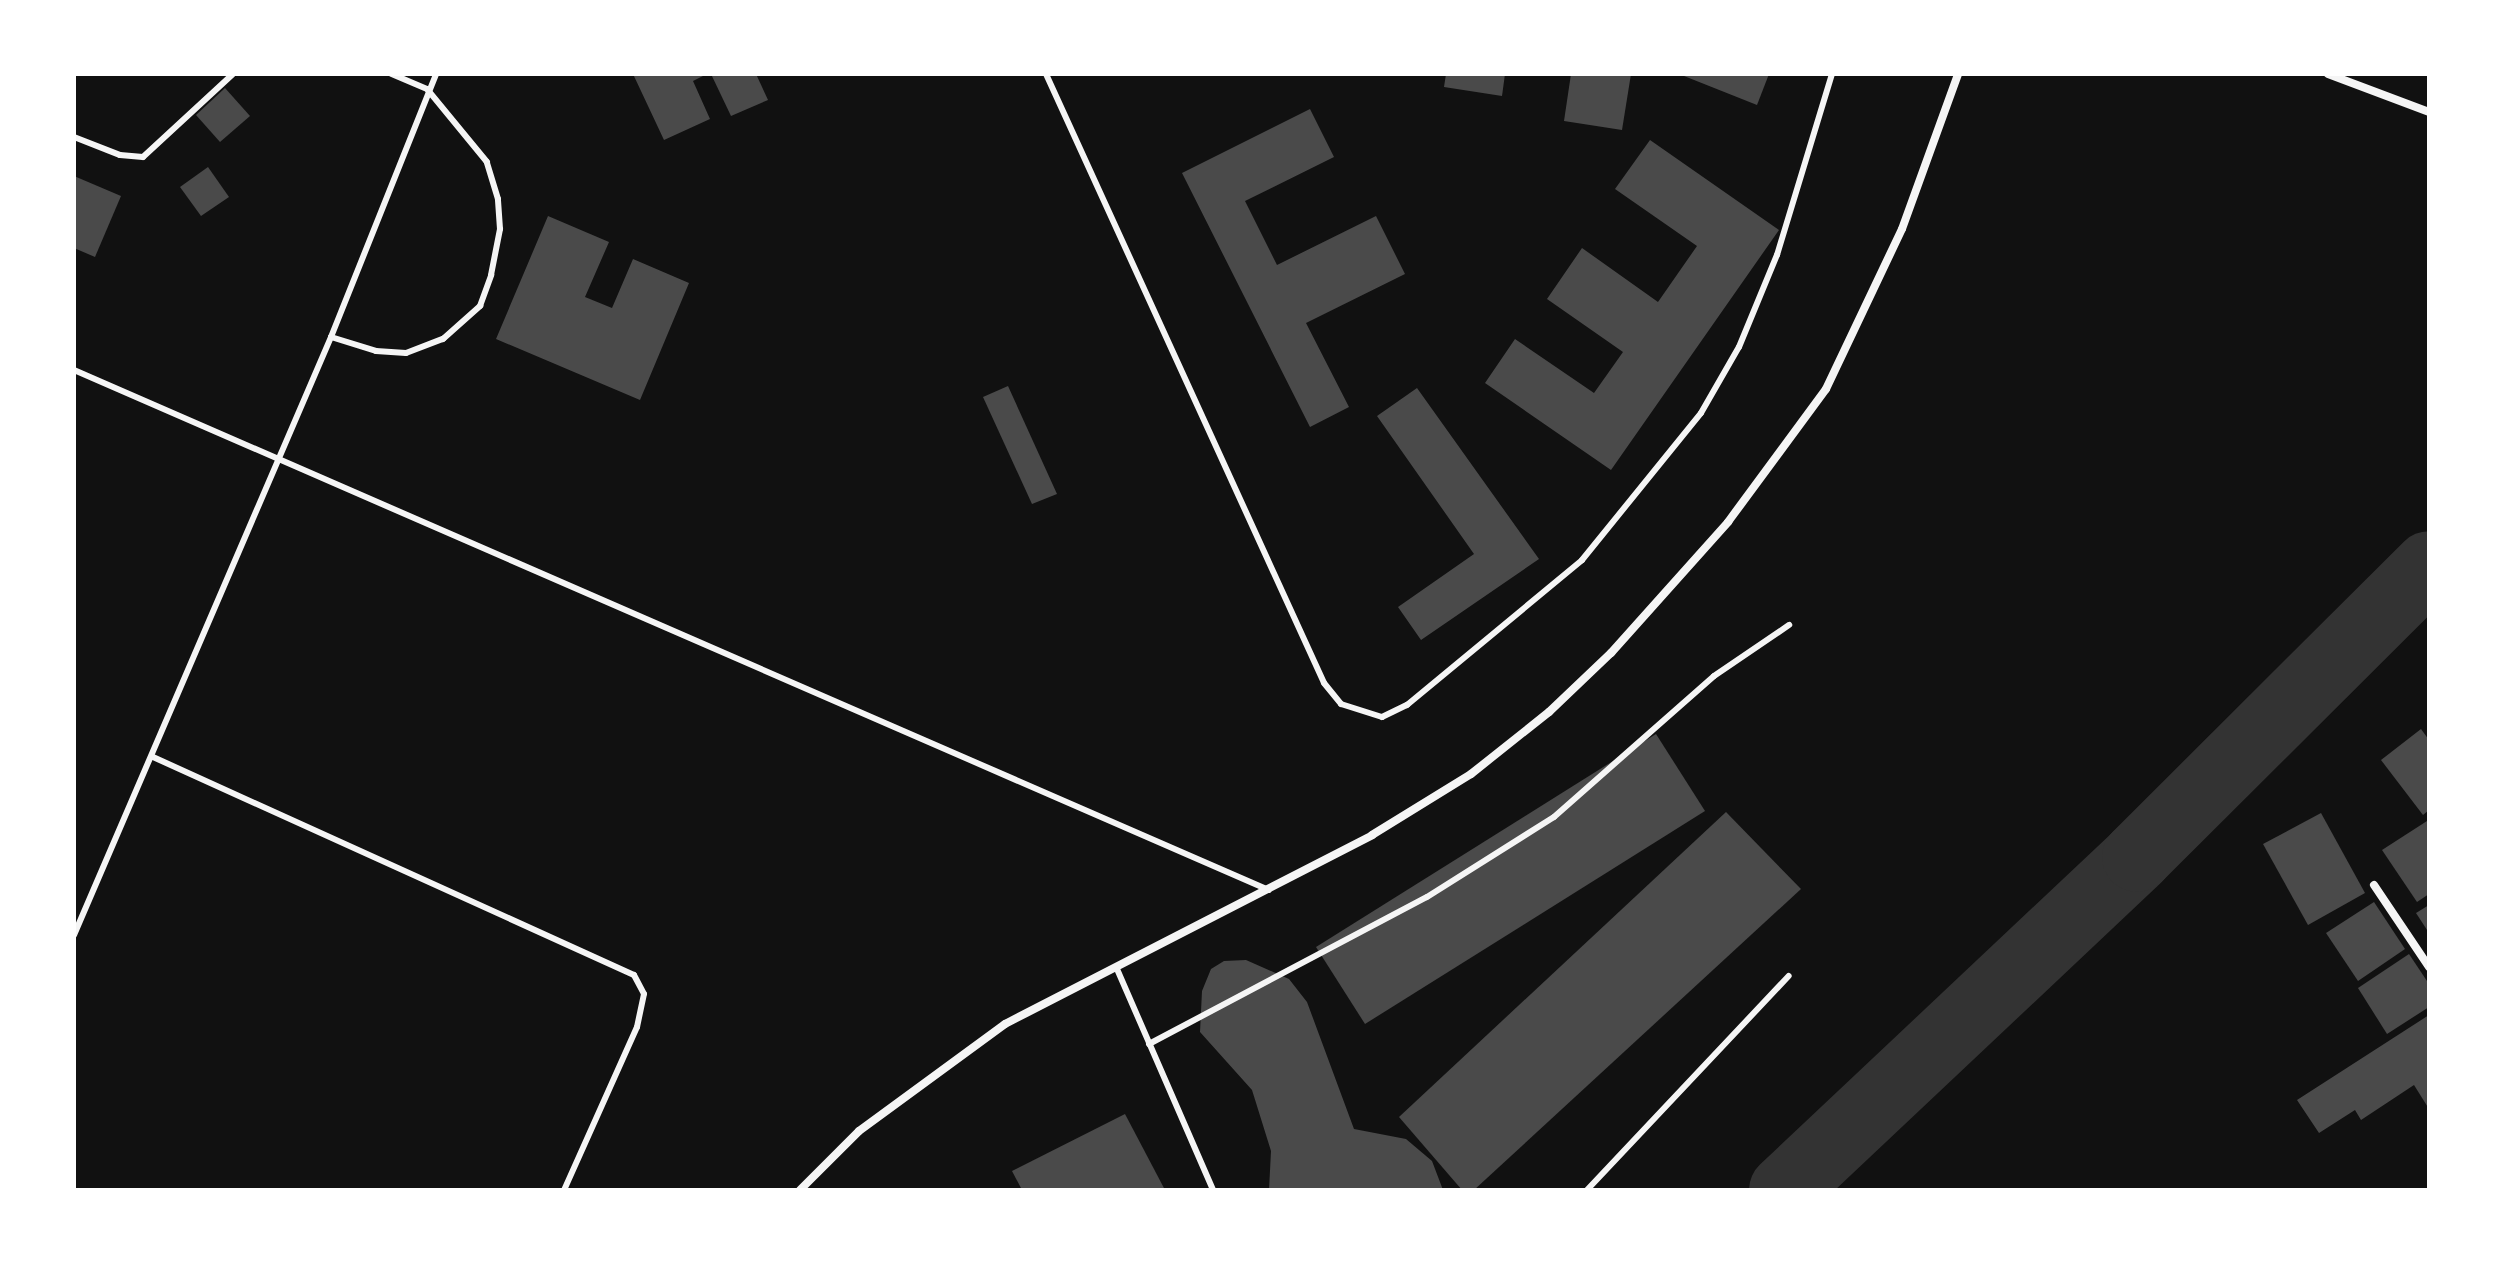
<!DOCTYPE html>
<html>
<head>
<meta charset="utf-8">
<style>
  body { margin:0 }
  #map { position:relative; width:2503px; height:1264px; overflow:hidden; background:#111; font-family:Signika,sans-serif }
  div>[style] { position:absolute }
  .river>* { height:70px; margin:-35px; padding:0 35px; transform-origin:35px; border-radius:35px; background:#333 }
  .building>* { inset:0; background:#4a4a4a }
  .service>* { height:6px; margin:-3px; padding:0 3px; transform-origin:3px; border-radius:3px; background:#f5f5f5 }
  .minor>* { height:8px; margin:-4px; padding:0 4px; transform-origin:4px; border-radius:4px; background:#f5f5f5 }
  span { translate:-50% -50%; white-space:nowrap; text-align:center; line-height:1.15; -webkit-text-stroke:6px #fff; paint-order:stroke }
  .frame { position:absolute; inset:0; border:76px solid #fff; pointer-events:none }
</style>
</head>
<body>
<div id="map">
  <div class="river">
    <div style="left:1784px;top:1190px;width:485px;rotate:-43.3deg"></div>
    <div style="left:2137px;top:857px;width:412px;rotate:-44.9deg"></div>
  </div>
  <div class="building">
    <div style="clip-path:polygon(633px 74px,707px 74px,693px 81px,710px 119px,664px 140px)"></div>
    <div style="clip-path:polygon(711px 74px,756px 74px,768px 100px,731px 116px)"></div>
    <div style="clip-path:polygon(1446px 74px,1505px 74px,1502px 96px,1444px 87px)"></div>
    <div style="clip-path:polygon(1571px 74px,1631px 74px,1622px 130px,1564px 121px)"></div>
    <div style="clip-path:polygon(1679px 74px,1769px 74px,1757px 105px)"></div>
    <div style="clip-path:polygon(225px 88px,250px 116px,220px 142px,196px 115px)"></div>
    <div style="clip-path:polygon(1310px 109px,1334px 157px,1245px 201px,1277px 265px,1376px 216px,1405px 274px,1306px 323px,1349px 407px,1310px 427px,1182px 173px)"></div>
    <div style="clip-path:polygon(1650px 140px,1779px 230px,1611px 470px,1485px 383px,1515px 339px,1594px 393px,1623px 352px,1547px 299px,1582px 248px,1658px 302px,1697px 246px,1615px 189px)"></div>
    <div style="clip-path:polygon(208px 167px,229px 197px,201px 216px,180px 187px)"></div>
    <div style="clip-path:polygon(74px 176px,121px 196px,95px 257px,74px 248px)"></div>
    <div style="clip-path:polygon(548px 216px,609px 242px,585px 297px,612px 308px,633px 259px,689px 283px,640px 400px,496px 339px)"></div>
    <div style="clip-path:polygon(1008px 386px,1057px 494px,1032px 504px,983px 397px)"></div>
    <div style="clip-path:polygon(1417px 388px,1539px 559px,1421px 640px,1398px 607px,1474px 554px,1377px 416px)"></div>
    <div style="clip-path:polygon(2421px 729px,2429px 740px,2429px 810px,2423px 815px,2381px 760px)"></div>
    <div style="clip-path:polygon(1656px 734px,1705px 811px,1365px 1024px,1316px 947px)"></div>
    <div style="clip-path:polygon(1726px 812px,1801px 889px,1474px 1190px,1462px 1190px,1399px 1117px)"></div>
    <div style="clip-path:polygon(2321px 813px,2365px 893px,2308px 925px,2263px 844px)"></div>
    <div style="clip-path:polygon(2427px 821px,2429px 894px,2417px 902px,2382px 850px)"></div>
    <div style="clip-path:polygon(2374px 902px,2405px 949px,2358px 981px,2326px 933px)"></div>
    <div style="clip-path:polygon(2429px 905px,2429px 933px,2416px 913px)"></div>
    <div style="clip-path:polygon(2409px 954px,2429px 984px,2429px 1007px,2387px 1034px,2358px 988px)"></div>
    <div style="clip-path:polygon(1246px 960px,1289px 979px,1307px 1002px,1354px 1129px,1406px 1139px,1432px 1161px,1443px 1190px,1269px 1190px,1271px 1151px,1252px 1090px,1200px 1032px,1202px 991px,1211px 969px,1224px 961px)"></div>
    <div style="clip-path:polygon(2429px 1015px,2429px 1109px,2414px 1085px,2361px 1120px,2355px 1110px,2319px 1133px,2297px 1100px)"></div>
    <div style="clip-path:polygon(1125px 1114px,1165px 1190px,1022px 1190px,1012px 1171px)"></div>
  </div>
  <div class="service">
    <div style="left:1046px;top:74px;width:669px;rotate:65.46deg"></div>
    <div style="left:1324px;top:683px;width:27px;rotate:51deg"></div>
    <div style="left:1341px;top:704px;width:43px;rotate:17.6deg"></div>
    <div style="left:1382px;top:717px;width:28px;rotate:-26deg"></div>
    <div style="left:1407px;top:705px;width:227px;rotate:-39.6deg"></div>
    <div style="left:1582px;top:560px;width:189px;rotate:-51deg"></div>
    <div style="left:1701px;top:413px;width:76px;rotate:-60.1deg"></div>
    <div style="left:1739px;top:347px;width:100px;rotate:-67.6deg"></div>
    <div style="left:1777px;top:255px;width:189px;rotate:-73.1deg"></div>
    <div style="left:74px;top:137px;width:49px;rotate:21.4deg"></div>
    <div style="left:120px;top:155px;width:23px;rotate:5deg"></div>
    <div style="left:143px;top:157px;width:122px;rotate:-42.7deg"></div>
    <div style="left:331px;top:337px;width:47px;rotate:17.3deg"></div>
    <div style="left:376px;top:351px;width:30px;rotate:4deg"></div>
    <div style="left:406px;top:353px;width:40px;rotate:-21deg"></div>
    <div style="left:443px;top:339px;width:50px;rotate:-41.7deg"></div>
    <div style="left:480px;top:306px;width:33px;rotate:-70deg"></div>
    <div style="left:491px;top:275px;width:47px;rotate:-78.9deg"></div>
    <div style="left:500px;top:229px;width:30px;rotate:-94deg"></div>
    <div style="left:498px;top:199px;width:39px;rotate:-107deg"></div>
    <div style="left:487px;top:162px;width:94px;rotate:-129.4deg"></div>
    <div style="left:427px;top:89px;width:39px;rotate:-157deg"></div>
    <div style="left:74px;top:370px;width:1303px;rotate:23.52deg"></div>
    <div style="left:153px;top:757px;width:528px;rotate:24.38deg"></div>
    <div style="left:634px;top:975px;width:21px;rotate:62deg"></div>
    <div style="left:644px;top:994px;width:34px;rotate:102deg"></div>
    <div style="left:637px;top:1027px;width:179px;rotate:114.1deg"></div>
    <div style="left:74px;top:935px;width:651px;rotate:-66.74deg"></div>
    <div style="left:331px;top:337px;width:283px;rotate:-68.2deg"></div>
    <div style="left:1117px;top:969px;width:241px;rotate:66.5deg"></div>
    <div style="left:1149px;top:1044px;width:314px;rotate:-27.9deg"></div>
    <div style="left:1427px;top:897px;width:150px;rotate:-32.2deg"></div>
    <div style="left:1554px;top:817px;width:213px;rotate:-41.4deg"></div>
    <div style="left:1714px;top:676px;width:91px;rotate:-34.2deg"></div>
    <div style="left:1587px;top:1190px;width:294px;rotate:-46.7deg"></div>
  </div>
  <div class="minor">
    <div style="left:2328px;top:74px;width:108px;rotate:20.6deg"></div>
    <div style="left:2374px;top:885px;width:99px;rotate:56.1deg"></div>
    <div style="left:800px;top:1190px;width:83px;rotate:-45deg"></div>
    <div style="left:859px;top:1131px;width:181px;rotate:-36.2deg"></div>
    <div style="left:1005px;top:1024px;width:413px;rotate:-27.2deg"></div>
    <div style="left:1372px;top:835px;width:116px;rotate:-31.6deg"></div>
    <div style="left:1471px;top:774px;width:100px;rotate:-38.5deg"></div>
    <div style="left:1549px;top:712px;width:86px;rotate:-43.6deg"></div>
    <div style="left:1611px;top:653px;width:176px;rotate:-48.2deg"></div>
    <div style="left:1728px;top:522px;width:165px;rotate:-53.6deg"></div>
    <div style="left:1826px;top:389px;width:177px;rotate:-64.6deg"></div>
    <div style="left:1902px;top:229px;width:165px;rotate:-70.1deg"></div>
  </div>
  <div class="frame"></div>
</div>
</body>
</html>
